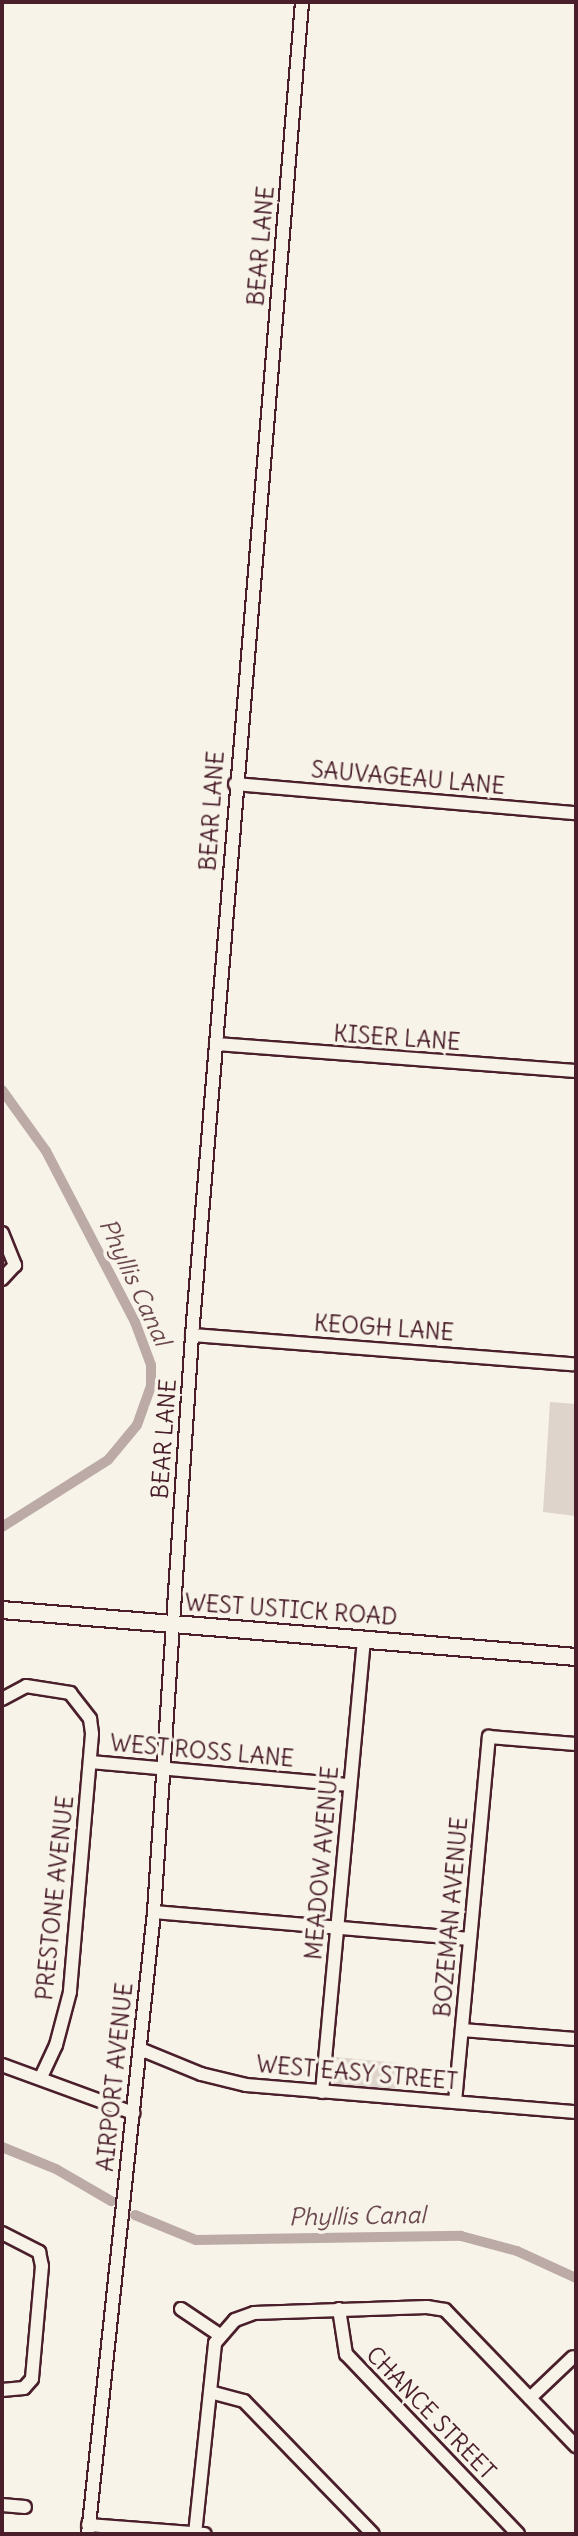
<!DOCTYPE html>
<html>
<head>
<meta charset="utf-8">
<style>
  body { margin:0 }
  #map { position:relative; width:578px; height:2536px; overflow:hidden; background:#f7f3e8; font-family:Delius,sans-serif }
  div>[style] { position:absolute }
  .green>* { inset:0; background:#ded4cc }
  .canal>* { height:10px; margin:-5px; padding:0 5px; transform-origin:5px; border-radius:5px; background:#bcaaa7 }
  .roads { filter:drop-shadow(2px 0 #4a1f2b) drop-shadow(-2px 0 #4a1f2b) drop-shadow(0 2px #4a1f2b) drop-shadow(0 -2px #4a1f2b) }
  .minor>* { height:12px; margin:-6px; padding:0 6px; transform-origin:6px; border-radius:6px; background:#f7f3e8 }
  .major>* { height:16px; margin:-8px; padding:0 8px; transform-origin:8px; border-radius:8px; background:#f7f3e8 }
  span { translate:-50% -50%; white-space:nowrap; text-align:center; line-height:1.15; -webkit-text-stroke:7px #f7f3e8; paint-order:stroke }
  .street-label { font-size:23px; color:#4a1f2b }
  .water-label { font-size:24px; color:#6c4950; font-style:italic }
  .frame { position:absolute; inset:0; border:4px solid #4a1f2b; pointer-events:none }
</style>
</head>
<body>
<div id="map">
  <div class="green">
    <div style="clip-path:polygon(550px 1402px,576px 1404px,576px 1516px,543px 1512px)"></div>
    <div style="clip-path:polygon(336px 2057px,398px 2063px,395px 2094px,333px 2088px)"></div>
  </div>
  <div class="canal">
    <div style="left:2px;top:1090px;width:75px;rotate:54.2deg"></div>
    <div style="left:46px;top:1151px;width:193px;rotate:62.5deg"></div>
    <div style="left:135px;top:1322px;width:46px;rotate:69.6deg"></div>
    <div style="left:151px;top:1365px;width:21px;rotate:90deg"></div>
    <div style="left:151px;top:1386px;width:41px;rotate:109.7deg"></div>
    <div style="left:137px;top:1425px;width:45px;rotate:129.6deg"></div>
    <div style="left:108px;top:1460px;width:125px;rotate:147.7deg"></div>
    <div style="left:2px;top:2147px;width:58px;rotate:22.2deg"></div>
    <div style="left:56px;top:2169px;width:64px;rotate:30.2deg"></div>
    <div style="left:135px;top:2215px;width:66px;rotate:22.3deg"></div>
    <div style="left:196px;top:2240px;width:265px;rotate:-0.9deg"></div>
    <div style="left:461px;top:2236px;width:58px;rotate:15deg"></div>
    <div style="left:517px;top:2251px;width:65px;rotate:24.6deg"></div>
  </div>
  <div class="roads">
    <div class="minor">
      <div style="left:235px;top:784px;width:342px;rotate:4.9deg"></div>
      <div style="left:216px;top:1044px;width:361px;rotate:4.3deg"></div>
      <div style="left:2px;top:1233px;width:35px;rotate:68deg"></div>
      <div style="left:15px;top:1265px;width:19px;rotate:133deg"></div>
      <div style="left:192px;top:1335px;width:382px;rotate:4.4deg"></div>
      <div style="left:2px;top:1699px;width:27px;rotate:-28deg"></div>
      <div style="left:26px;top:1686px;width:45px;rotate:9deg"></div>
      <div style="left:70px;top:1693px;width:33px;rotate:52deg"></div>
      <div style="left:90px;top:1719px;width:15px;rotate:82deg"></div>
      <div style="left:92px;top:1734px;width:259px;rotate:94.9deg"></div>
      <div style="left:70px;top:1992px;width:55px;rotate:104.8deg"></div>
      <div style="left:56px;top:2045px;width:35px;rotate:115deg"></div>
      <div style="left:91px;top:1762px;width:260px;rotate:5.1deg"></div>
      <div style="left:154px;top:1912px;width:317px;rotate:4.9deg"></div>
      <div style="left:462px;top:2030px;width:114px;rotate:4.5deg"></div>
      <div style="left:140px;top:2049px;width:66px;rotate:22.3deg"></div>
      <div style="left:201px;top:2074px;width:46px;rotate:13.7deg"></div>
      <div style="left:246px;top:2085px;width:331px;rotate:4.7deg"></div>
      <div style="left:2px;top:2065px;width:140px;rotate:20.1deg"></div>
      <div style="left:322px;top:2092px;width:456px;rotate:-84.7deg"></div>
      <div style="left:455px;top:2102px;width:367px;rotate:-84.7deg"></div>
      <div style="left:489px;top:1737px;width:87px;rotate:4.6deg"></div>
      <div style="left:2px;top:2233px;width:42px;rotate:27.2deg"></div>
      <div style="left:39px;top:2252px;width:14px;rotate:78deg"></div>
      <div style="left:42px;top:2266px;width:113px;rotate:95.1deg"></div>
      <div style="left:32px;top:2379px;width:12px;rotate:132deg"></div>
      <div style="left:24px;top:2388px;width:22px;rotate:175deg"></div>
      <div style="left:181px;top:2309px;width:48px;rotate:34deg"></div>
      <div style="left:339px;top:2309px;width:46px;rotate:81.2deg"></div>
      <div style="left:346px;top:2354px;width:249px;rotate:46.3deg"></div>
      <div style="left:210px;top:2392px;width:35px;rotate:15deg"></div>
      <div style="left:244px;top:2401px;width:185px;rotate:45.9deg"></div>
      <div style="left:530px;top:2398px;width:59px;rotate:-43.6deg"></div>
      <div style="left:2px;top:2505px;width:23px;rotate:5deg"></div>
      <div style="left:88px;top:2525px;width:117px;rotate:4.4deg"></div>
      <div style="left:88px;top:2534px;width:625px;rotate:-83.94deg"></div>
      <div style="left:154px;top:1912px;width:578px;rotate:-86.23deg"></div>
      <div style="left:192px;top:1335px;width:1338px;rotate:-85.28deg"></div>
      <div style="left:195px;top:2534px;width:192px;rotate:-84deg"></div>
      <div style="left:215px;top:2343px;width:30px;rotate:-49deg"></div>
      <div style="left:235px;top:2320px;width:20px;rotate:-20deg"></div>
      <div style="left:254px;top:2313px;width:173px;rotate:-2deg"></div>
      <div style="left:427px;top:2307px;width:18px;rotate:9deg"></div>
      <div style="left:445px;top:2310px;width:189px;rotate:46.1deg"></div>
    </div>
    <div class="major">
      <div style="left:2px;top:1610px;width:576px;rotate:4.68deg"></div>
    </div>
  </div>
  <div class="street-label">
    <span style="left:261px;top:246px;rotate:-85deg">BEAR LANE</span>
    <span style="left:408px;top:778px;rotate:5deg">SAUVAGEAU LANE</span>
    <span style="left:212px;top:811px;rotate:-86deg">BEAR LANE</span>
    <span style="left:397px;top:1038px;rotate:4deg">KISER LANE</span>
    <span style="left:384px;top:1328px;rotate:4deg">KEOGH LANE</span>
    <span style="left:164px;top:1439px;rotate:-86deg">BEAR LANE</span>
    <span style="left:291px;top:1610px;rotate:4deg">WEST USTICK ROAD</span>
    <span style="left:202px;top:1751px;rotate:5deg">WEST ROSS LANE</span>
    <span style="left:322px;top:1863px;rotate:-85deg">MEADOW AVENUE</span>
    <span style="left:55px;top:1898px;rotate:-84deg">PRESTONE AVENUE</span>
    <span style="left:451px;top:1917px;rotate:-85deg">BOZEMAN AVENUE</span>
    <span style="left:357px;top:2073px;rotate:5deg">WEST EASY STREET</span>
    <span style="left:115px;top:2077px;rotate:-84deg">AIRPORT AVENUE</span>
    <span style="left:431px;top:2413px;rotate:46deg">CHANCE STREET</span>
  </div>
  <div class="water-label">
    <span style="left:135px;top:1282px;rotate:65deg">Phyllis Canal</span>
    <span style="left:357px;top:2216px;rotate:-1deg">Phyllis Canal</span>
  </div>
  <div class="frame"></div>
</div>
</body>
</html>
